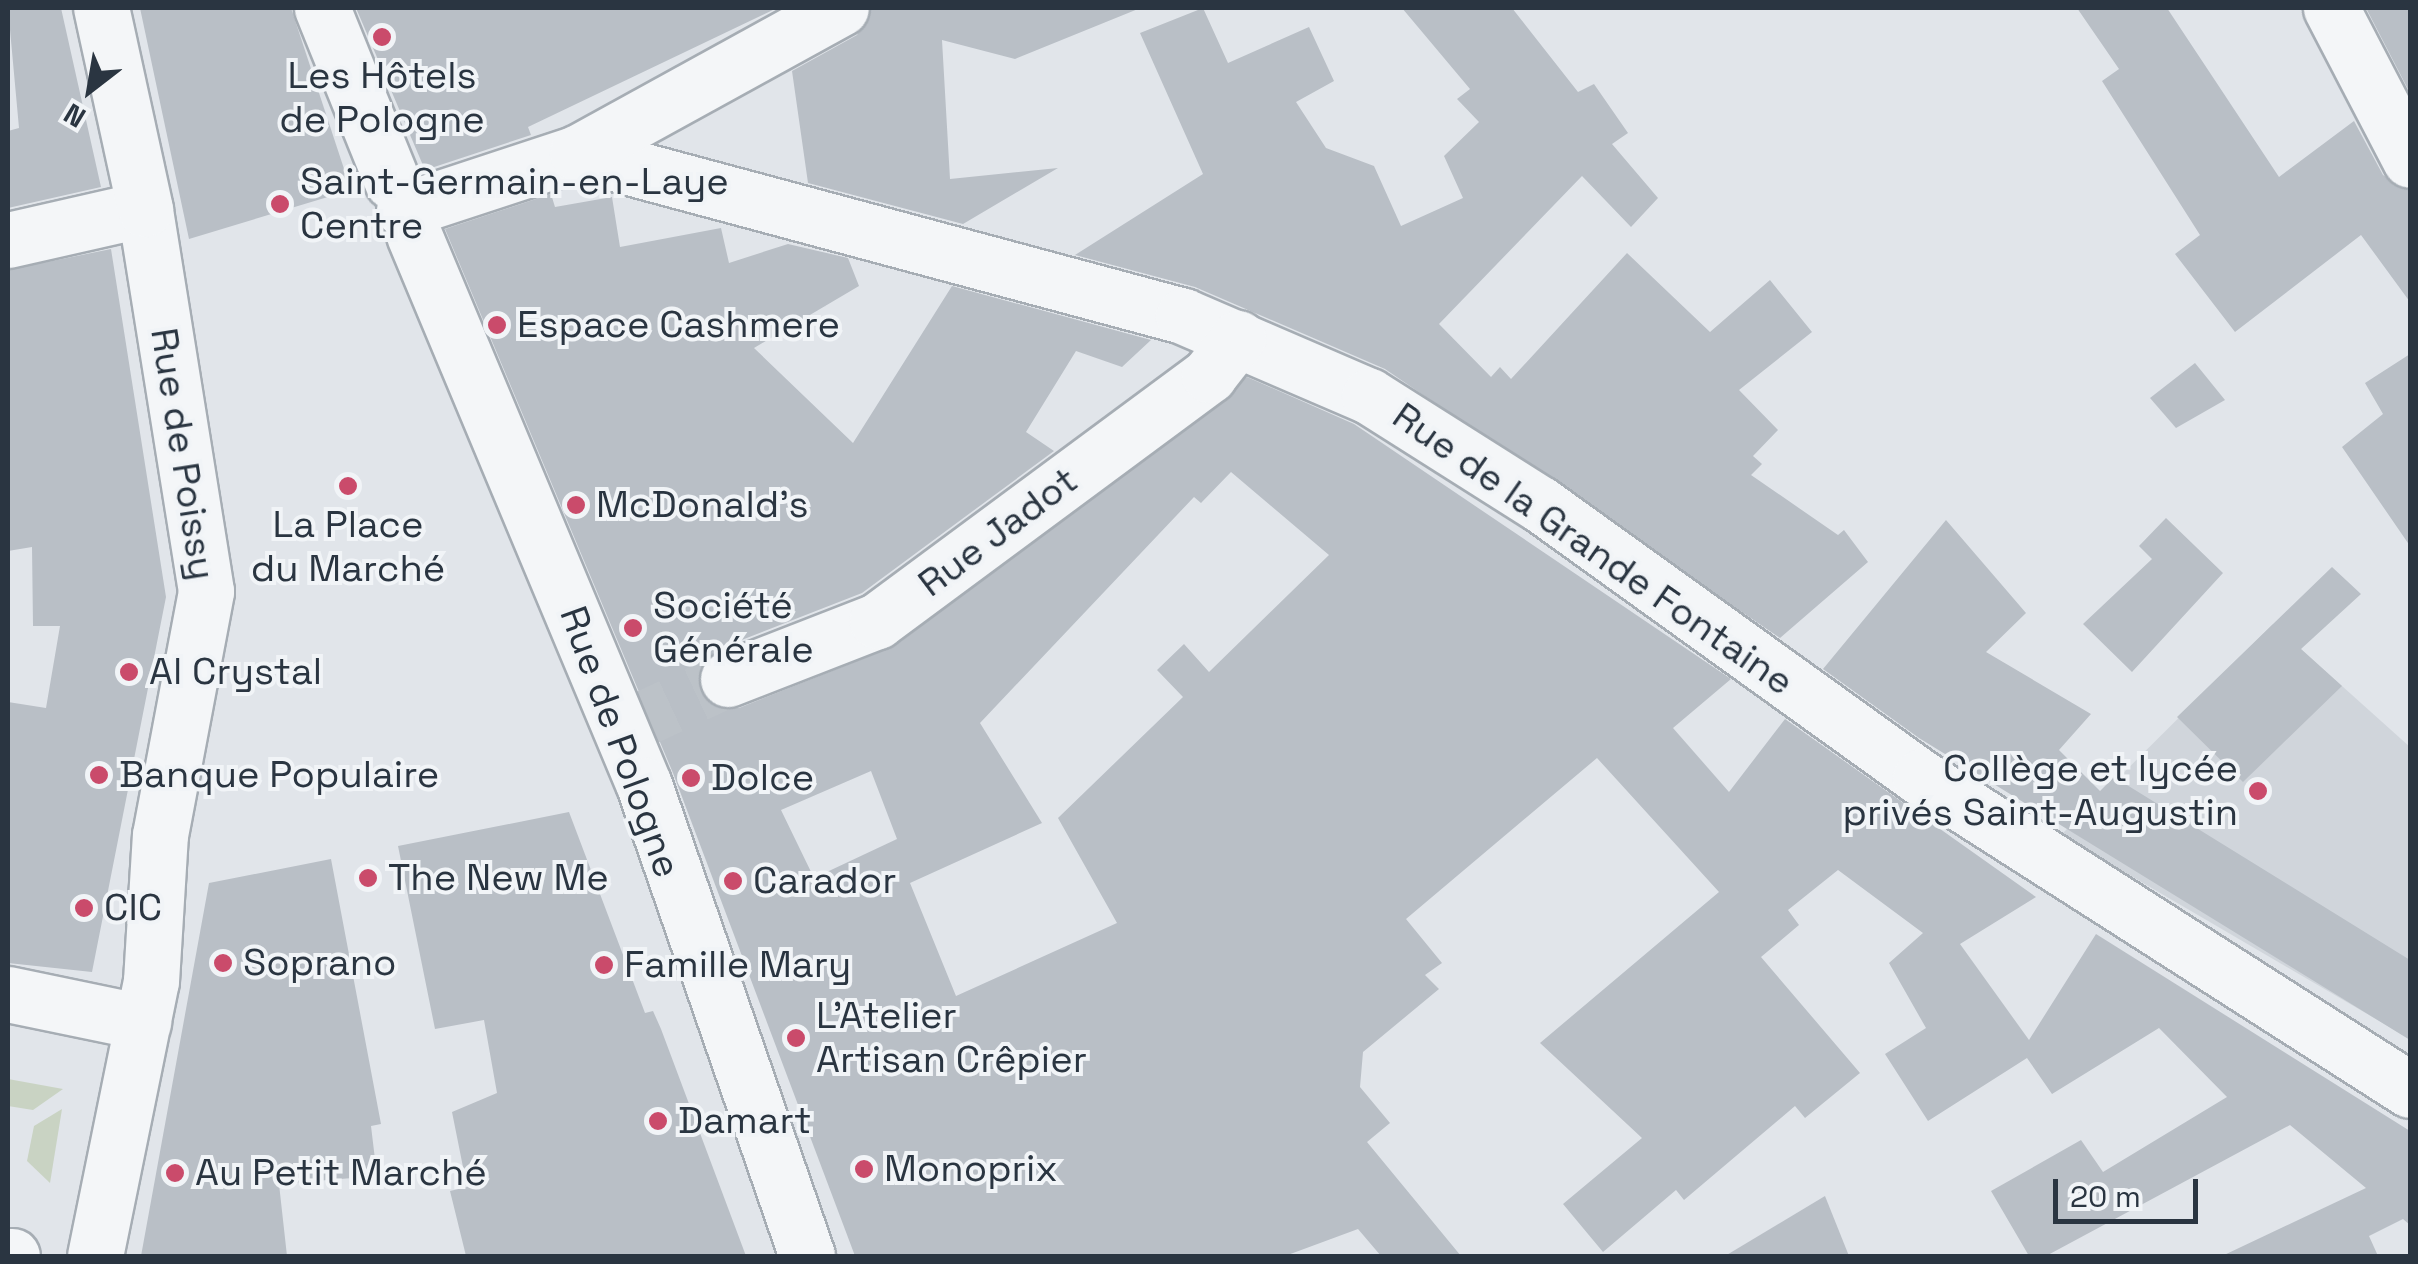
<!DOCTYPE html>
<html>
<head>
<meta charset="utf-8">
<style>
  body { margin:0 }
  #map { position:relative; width:2418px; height:1264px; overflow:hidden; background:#e1e5ea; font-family:"Space Grotesk",sans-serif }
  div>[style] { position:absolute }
  .built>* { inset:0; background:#d0d5db }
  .green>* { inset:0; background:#c9d3c3 }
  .building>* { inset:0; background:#b9bfc6 }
  .minor-tunnel>* { height:55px; margin-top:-27.5px; transform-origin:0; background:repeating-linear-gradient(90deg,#bcc2c8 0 55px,transparent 0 83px) }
  .roads { filter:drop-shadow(2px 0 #a6adb4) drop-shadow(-2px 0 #a6adb4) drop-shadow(0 2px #a6adb4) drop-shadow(0 -2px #a6adb4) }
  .minor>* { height:55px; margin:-27.5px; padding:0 27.5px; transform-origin:27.5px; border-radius:27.5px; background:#f4f6f8 }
  .dots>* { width:28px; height:28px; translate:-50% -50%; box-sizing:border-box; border:5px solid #f1f4f7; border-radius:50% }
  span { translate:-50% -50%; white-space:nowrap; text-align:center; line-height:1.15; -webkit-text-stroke:8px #f1f4f7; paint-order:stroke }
  .poi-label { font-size:38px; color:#2a3541 }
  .left { translate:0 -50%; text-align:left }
  .right { translate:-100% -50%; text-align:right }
  .street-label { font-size:38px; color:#2a3541 }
  .frame { position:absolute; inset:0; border:10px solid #2a3541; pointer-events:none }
  .north { position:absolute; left:40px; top:40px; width:100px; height:100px; -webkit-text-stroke:8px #f1f4f7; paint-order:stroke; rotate:211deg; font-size:28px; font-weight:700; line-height:40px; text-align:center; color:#2a3541 }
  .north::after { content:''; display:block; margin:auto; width:35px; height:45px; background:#2a3541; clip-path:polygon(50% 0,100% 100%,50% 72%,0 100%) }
  .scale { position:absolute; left:2053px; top:1179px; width:145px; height:45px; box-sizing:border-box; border:5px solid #2a3541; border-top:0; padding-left:12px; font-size:30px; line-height:35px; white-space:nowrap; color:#2a3541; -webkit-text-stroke:8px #f1f4f7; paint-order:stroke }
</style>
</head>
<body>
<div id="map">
  <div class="built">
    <div style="clip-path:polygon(2273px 624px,2410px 747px,2410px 1039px,2061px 835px)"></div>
  </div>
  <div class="green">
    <div style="clip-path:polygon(8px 1079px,63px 1089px,33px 1110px,8px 1106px)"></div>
    <div style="clip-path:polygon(62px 1109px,50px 1183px,27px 1161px,34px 1126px)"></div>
  </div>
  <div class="building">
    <div style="clip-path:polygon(8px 8px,61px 8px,101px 187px,8px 208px,8px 131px,19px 128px)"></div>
    <div style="clip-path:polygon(140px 8px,291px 8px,351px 190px,189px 239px)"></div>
    <div style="clip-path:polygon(356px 8px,777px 8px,528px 127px,531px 135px,425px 170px)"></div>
    <div style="clip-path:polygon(872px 8px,1138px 8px,1138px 9px,1015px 59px,942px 40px,950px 179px,1058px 168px,963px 224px,808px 183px,792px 71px,857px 35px)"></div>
    <div style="clip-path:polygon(1203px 8px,1228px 63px,1309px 27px,1334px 81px,1296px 102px,1326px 148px,1374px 166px,1401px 226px,1463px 198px,1444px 156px,1479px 122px,1457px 99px,1470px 89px,1402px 8px,1512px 8px,1578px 92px,1594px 84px,1628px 133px,1612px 144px,1658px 198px,1631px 227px,1582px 176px,1439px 324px,1491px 377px,1500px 367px,1511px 379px,1627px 253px,1710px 332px,1770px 280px,1812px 332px,1739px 390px,1778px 430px,1753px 456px,1762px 464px,1751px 475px,1838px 535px,1844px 530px,1868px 562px,1780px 638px,1385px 369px,1195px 287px,1075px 255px,1203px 174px,1140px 33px)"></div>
    <div style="clip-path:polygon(2077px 8px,2167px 8px,2279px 177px,2354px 121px,2383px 175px,2410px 191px,2410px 302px,2361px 235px,2235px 332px,2175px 254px,2200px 235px,2102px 81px,2119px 69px)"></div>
    <div style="clip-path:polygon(2366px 8px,2410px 8px,2410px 93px)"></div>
    <div style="clip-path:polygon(evenodd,551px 194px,555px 207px,612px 197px,620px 247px,721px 228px,729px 263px,788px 244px,848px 258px,859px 286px,754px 348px,853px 443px,952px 286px,1151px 340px,1122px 367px,1076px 351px,1026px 432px,1054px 451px,862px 593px,716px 650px,697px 675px,709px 704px,739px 708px,895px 646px,1247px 377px,1354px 424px,1731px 679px,1673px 728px,1729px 792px,1785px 719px,2036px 897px,1960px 944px,2029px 1040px,2096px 934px,2410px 1131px,2410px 1225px,2403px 1219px,2369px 1236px,2378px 1256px,2222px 1256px,2366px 1188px,2290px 1125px,2046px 1256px,2029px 1256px,1991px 1191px,2081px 1140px,2103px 1172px,2227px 1097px,2159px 1028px,2052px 1094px,2027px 1058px,1928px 1121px,1885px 1054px,1926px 1028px,1889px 963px,1923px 933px,1838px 870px,1788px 910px,1799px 925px,1761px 957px,1860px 1073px,1805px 1118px,1795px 1106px,1684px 1200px,1676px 1190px,1603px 1252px,1563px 1204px,1642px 1138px,1540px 1043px,1719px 892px,1597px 758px,1406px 919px,1442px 963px,1425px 975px,1439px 989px,1363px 1052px,1360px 1087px,1390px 1123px,1367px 1142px,1461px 1256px,1381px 1256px,1358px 1229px,1285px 1256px,855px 1256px,673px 773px,445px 229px,551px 194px,1231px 472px,1329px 555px,1209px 672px,1184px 644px,1157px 670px,1183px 697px,1058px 818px,1117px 923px,956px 996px,910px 883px,1042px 823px,980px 723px,1194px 497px,1201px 503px,1231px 472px,551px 194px,871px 771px,897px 839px,814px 878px,781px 810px,871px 771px)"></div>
    <div style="clip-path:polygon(111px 249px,166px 597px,92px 972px,8px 963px,8px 702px,46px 708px,60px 626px,33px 626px,32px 547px,8px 551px,8px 270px)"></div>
    <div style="clip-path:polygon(2410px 354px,2410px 546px,2342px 447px,2383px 414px,2365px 383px)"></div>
    <div style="clip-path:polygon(2195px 363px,2225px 400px,2176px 428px,2150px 398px)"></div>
    <div style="clip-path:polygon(2166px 518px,2223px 573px,2132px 672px,2083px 624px,2152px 559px,2139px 546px)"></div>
    <div style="clip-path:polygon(1946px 520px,2026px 613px,1986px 652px,2091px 714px,2059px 750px,2100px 791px,2114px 777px,2410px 960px,2410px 1040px,1919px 738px,1823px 669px)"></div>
    <div style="clip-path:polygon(2332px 567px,2361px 594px,2301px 649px,2342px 686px,2243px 782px,2177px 717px)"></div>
    <div style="clip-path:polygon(569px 812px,645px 1013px,653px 1011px,661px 1029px,746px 1256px,466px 1256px,450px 1191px,467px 1187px,452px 1112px,497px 1093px,484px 1020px,435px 1029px,398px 846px)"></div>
    <div style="clip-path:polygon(331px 859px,381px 1124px,371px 1126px,377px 1176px,279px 1184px,287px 1256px,141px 1256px,209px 883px)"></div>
    <div style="clip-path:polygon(1825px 1196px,1849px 1256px,1725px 1256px)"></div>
  </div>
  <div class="minor-tunnel">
    <div style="left:621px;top:729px;width:118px;rotate:-25deg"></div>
  </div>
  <div class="roads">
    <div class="minor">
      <div style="left:322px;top:8px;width:187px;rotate:68deg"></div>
      <div style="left:2331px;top:8px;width:171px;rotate:62.5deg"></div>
      <div style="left:577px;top:153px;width:628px;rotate:15.05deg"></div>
      <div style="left:1183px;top:316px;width:202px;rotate:23.3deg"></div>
      <div style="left:1369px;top:396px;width:202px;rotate:32.3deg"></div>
      <div style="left:1540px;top:504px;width:468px;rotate:35.7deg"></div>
      <div style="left:1920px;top:777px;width:581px;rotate:32.57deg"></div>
      <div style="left:404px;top:210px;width:182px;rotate:-18.2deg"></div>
      <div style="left:577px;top:153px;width:301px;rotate:-28.8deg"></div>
      <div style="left:414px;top:235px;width:596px;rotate:67.31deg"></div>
      <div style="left:644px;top:785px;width:498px;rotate:70.9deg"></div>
      <div style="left:8px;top:240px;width:140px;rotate:-12.8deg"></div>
      <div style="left:728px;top:679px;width:160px;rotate:-21.3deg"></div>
      <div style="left:877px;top:621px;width:413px;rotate:-36.5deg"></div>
      <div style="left:1209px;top:375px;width:47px;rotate:-51.9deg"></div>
      <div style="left:8px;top:994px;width:138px;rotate:11.7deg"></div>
      <div style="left:8px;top:1256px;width:4px"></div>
      <div style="left:95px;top:1256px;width:281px;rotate:-78.5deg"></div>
      <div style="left:151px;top:981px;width:146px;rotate:-86.5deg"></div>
      <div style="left:160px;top:835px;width:248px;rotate:-79.3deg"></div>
      <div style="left:206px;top:591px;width:387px;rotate:-99.1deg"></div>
      <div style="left:145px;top:209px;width:206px;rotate:-102.3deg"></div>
    </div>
  </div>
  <div class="dots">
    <div style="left:382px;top:37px;background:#ca4b6b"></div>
    <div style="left:280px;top:204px;background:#ca4b6b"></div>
    <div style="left:497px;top:325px;background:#ca4b6b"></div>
    <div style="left:348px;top:486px;background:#ca4b6b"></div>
    <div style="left:576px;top:505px;background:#ca4b6b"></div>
    <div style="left:633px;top:628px;background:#ca4b6b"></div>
    <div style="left:129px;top:672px;background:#ca4b6b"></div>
    <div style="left:99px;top:775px;background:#ca4b6b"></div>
    <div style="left:691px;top:778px;background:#ca4b6b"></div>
    <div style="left:2258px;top:791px;background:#ca4b6b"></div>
    <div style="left:368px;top:878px;background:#ca4b6b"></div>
    <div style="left:733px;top:881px;background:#ca4b6b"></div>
    <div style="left:84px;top:908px;background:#ca4b6b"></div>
    <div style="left:223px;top:963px;background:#ca4b6b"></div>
    <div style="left:604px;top:965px;background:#ca4b6b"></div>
    <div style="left:796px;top:1038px;background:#ca4b6b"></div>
    <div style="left:658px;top:1121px;background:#ca4b6b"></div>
    <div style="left:864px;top:1169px;background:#ca4b6b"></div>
    <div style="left:175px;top:1173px;background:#ca4b6b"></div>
  </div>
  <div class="poi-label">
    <span style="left:382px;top:98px">Les Hôtels<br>de Pologne</span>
    <span class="left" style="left:300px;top:204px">Saint-Germain-en-Laye<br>Centre</span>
    <span class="left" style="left:517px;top:325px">Espace Cashmere</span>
    <span class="left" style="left:596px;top:505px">McDonald's</span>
    <span style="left:348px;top:547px">La Place<br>du Marché</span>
    <span class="left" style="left:653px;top:628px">Société<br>Générale</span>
    <span class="left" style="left:149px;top:672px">Al Crystal</span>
    <span class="right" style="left:2238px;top:791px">Collège et lycée<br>privés Saint-Augustin</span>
    <span class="left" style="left:119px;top:775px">Banque Populaire</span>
    <span class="left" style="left:711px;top:778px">Dolce</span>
    <span class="left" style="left:388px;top:878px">The New Me</span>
    <span class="left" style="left:753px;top:881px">Carador</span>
    <span class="left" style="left:104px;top:908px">CIC</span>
    <span class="left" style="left:243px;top:963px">Soprano</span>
    <span class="left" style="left:624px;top:965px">Famille Mary</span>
    <span class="left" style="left:816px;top:1038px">L'Atelier<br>Artisan Crêpier</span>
    <span class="left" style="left:678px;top:1121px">Damart</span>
    <span class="left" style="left:884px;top:1169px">Monoprix</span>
    <span class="left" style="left:195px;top:1173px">Au Petit Marché</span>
  </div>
  <div class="street-label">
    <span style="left:183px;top:454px;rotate:81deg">Rue de Poissy</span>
    <span style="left:998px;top:532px;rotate:-37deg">Rue Jadot</span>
    <span style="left:1593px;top:549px;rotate:35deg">Rue de la Grande Fontaine</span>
    <span style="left:620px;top:742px;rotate:70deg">Rue de Pologne</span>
  </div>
  <div class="frame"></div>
  <div class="north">N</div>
  <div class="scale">20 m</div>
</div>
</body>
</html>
